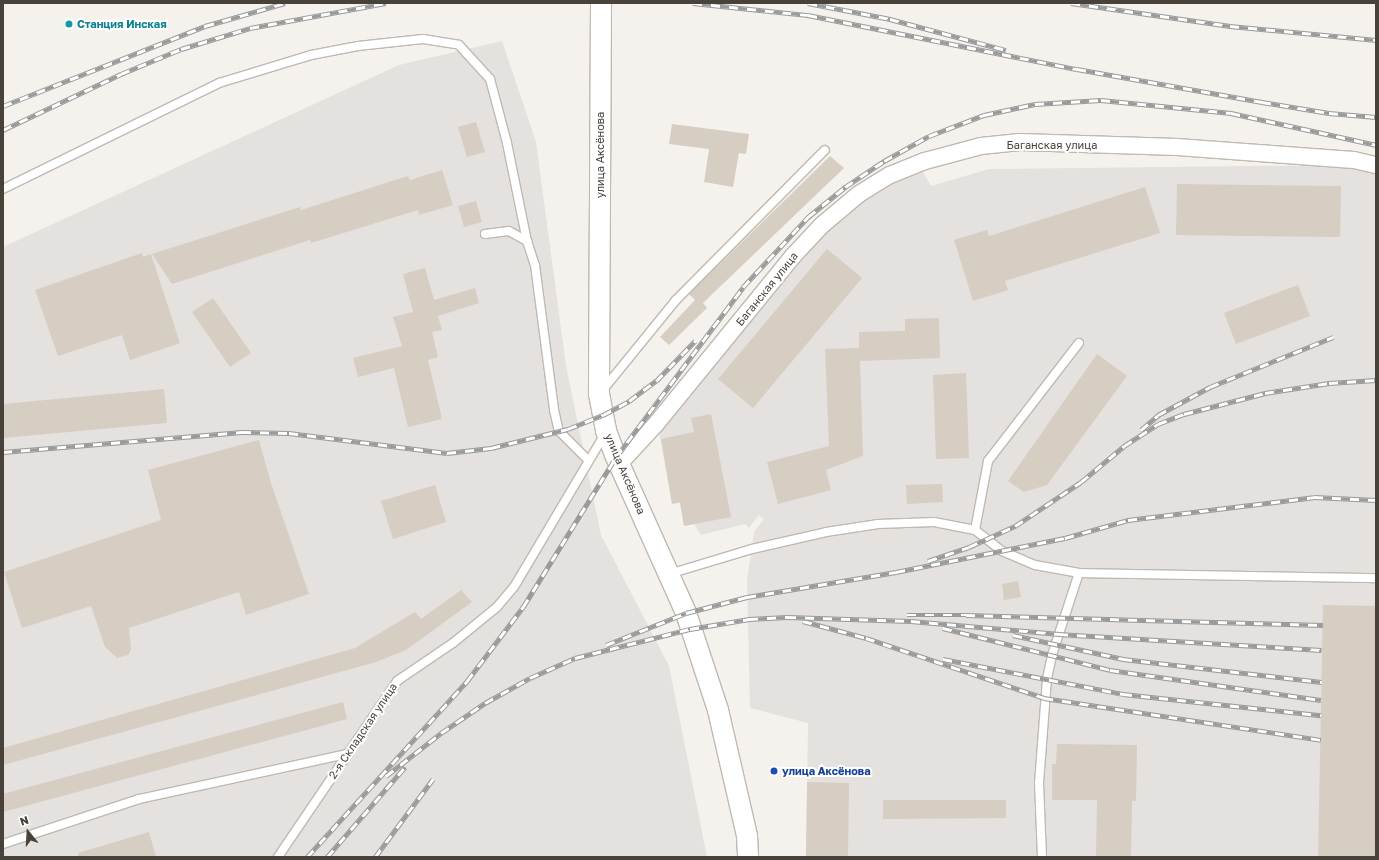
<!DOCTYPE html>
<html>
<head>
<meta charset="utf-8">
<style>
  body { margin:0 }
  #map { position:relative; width:1379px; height:860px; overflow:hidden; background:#f5f2ed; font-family:"Golos Text",sans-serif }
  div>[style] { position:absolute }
  .industrial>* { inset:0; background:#e5e1de }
  .building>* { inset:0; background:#d6cdc3 }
  .roads { filter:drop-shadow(1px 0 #c0b9b0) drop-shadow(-1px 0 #c0b9b0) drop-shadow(0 1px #c0b9b0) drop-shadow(0 -1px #c0b9b0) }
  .service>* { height:8px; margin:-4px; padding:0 4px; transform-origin:4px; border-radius:4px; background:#fff }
  .minor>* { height:16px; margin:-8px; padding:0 8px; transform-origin:8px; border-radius:8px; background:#fff }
  .tertiary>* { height:20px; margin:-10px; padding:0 10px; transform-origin:10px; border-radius:10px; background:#fff }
  .rail>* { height:4.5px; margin-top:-2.25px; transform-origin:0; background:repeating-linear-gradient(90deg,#fff 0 9px,#9a9a9a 0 18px); box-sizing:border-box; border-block:1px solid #9a9a9a }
  .dots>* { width:11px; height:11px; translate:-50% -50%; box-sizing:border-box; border:2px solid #fff; border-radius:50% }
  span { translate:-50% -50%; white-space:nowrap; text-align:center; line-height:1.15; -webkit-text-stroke:4px #fff; paint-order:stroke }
  .culture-label { font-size:11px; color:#0d838f; font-weight:700 }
  .left { translate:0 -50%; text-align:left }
  .street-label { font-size:11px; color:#49423b }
  .transit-label { font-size:11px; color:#164399; font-weight:700 }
  .frame { position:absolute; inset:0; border:4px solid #49423b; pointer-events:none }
  .north { position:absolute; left:8px; top:812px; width:40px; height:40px; -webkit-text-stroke:3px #fff; paint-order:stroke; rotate:342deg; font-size:11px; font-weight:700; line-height:16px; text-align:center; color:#49423b }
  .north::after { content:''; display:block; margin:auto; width:14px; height:18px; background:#49423b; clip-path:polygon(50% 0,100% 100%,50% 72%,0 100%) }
</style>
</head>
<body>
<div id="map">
  <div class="industrial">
    <div style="clip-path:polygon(502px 41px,536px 142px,566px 366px,601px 535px,669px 666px,707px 857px,3px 857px,3px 247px,399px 65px)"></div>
    <div style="clip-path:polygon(1349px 165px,1376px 172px,1376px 857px,806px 857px,808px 723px,750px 708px,747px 581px,754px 532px,764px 519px,759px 515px,749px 528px,745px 524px,701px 535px,694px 524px,684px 526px,680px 503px,672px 504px,659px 432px,818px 241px,859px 204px,893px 181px,922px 170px,931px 186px,989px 169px)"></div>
  </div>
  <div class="building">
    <div style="clip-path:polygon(476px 122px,485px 152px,467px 157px,458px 127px)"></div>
    <div style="clip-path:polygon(672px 124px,749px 134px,746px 154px,739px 153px,733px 187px,704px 182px,709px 149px,669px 144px)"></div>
    <div style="clip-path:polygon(830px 156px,844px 168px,703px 303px,707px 308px,669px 345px,660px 337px,695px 300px,689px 294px)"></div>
    <div style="clip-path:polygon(442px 170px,453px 205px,419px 215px,418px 210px,311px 243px,310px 240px,172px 284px,152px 254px,300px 207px,301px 210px,408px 176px,410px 180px)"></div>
    <div style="clip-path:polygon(1177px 184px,1341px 186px,1340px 237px,1176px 235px)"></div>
    <div style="clip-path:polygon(1145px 187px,1160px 233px,1005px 281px,1008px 290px,973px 301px,954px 240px,987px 230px,989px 236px)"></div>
    <div style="clip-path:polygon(476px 201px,482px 222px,464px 227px,458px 206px)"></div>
    <div style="clip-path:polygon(827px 249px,862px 278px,753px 408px,718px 379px)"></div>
    <div style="clip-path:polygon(142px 253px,143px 257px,151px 254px,180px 343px,130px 360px,122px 335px,58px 356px,35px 290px)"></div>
    <div style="clip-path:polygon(425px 268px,434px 300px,475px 288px,479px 303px,438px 316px,442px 330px,432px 332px,438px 357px,428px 360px,442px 419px,408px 427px,394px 368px,358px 377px,353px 358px,402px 346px,393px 317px,413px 312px,403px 274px)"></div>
    <div style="clip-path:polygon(1298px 285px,1310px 316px,1236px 344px,1224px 313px)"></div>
    <div style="clip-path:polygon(213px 298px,251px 353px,230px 367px,192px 312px)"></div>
    <div style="clip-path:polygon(939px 318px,940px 358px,860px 361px,863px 456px,826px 470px,831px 490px,778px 504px,767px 462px,829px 446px,825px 349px,859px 348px,859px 332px,905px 331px,905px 319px)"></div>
    <div style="clip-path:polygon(1097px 354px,1127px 376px,1047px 485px,1024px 492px,1008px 481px)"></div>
    <div style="clip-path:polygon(966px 373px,969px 458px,936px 459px,933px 375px)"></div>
    <div style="clip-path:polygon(164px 389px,167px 423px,3px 438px,3px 404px)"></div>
    <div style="clip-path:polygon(711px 414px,731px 517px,684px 526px,680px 502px,672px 504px,661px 439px,694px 432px,691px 418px)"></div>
    <div style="clip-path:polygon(259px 440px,271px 483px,309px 594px,246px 615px,239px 592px,129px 628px,131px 650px,128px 655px,117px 658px,105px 647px,91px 606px,22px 628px,4px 572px,161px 520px,148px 470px)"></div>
    <div style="clip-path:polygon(942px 484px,943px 502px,907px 504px,906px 485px)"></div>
    <div style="clip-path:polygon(435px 485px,446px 522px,393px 539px,381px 501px)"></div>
    <div style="clip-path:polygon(1018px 581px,1021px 597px,1004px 600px,1002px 584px)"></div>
    <div style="clip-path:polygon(461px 590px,472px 602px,406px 650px,376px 662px,3px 765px,3px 748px,355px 648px,415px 612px,421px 619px)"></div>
    <div style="clip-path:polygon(1323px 605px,1376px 606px,1376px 857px,1318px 857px)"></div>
    <div style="clip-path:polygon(343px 702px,347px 719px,3px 812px,3px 794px)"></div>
    <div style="clip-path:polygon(1057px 744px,1137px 745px,1136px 801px,1132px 801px,1131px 857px,1096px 857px,1097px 800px,1052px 800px,1052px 764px,1056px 764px)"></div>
    <div style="clip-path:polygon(807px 782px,849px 783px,848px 857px,806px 857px)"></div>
    <div style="clip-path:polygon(883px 800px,1006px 800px,1006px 818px,883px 819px)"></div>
    <div style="clip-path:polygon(149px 832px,156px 857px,78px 857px,78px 853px)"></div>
  </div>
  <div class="roads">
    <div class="service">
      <div style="left:3px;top:189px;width:241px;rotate:-26.1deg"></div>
      <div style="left:219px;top:83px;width:96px;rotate:-16.9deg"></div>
      <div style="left:311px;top:55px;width:48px;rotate:-10.8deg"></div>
      <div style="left:358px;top:46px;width:65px;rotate:-6.1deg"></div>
      <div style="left:423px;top:39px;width:36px;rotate:9deg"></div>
      <div style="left:459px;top:45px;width:46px;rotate:47.6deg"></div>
      <div style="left:490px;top:79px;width:66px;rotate:75.1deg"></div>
      <div style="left:507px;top:143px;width:100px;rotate:78.5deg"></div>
      <div style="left:485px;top:234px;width:24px;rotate:-7deg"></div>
      <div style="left:509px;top:231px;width:21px;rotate:29deg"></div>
      <div style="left:527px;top:241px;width:25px;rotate:72deg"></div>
      <div style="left:535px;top:265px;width:146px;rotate:82.5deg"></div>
      <div style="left:554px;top:410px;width:22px;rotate:77deg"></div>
      <div style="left:559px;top:431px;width:41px;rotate:45deg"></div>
      <div style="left:602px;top:391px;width:117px;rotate:-50.9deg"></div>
      <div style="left:676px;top:300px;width:211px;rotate:-45.2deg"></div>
      <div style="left:975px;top:530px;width:70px;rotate:-79.3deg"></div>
      <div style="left:988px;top:461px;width:149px;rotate:-52.4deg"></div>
      <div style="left:669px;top:574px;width:87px;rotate:-16.8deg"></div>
      <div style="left:752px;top:549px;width:76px;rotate:-12.9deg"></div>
      <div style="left:826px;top:532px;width:53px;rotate:-8.7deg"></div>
      <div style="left:878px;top:524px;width:56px;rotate:-2deg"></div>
      <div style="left:934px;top:522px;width:42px;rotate:11deg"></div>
      <div style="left:975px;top:530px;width:34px;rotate:38deg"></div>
      <div style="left:1002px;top:551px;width:36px;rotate:23deg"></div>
      <div style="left:1035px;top:565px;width:45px;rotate:10.3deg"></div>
      <div style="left:1079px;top:573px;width:297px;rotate:1deg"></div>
      <div style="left:3px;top:844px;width:143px;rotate:-18.3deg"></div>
      <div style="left:139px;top:799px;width:214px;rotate:-12.2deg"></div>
      <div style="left:278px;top:857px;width:212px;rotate:-55.9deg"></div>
      <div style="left:397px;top:681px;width:68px;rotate:-34.2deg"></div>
      <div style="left:453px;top:643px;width:57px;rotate:-39.3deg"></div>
      <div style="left:497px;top:607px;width:26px;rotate:-50deg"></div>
      <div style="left:514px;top:587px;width:178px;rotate:-59.3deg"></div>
      <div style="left:1042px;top:857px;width:74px;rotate:-92.3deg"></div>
      <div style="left:1039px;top:783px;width:104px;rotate:-85.6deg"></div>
      <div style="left:1047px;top:679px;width:25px;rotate:-78deg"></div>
      <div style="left:1052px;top:655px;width:86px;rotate:-71.8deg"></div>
    </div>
    <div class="minor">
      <div style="left:619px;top:464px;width:54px;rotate:-47.2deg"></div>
      <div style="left:656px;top:424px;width:217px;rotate:-50.8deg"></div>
      <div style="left:793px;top:256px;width:42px;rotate:-46.9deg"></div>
      <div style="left:822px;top:225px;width:48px;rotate:-40deg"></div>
      <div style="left:859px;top:194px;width:36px;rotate:-32deg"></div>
      <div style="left:890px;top:175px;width:38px;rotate:-22deg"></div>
      <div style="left:925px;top:161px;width:58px;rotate:-15deg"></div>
      <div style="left:981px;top:146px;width:39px;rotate:-6deg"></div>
      <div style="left:1020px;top:142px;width:157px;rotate:1.8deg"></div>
      <div style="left:1177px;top:147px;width:177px;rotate:4.2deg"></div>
      <div style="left:1354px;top:160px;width:23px;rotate:13deg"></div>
    </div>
    <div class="tertiary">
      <div style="left:601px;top:3px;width:391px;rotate:90.3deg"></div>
      <div style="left:599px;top:394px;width:38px;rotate:79deg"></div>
      <div style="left:606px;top:431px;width:28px;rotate:69deg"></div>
      <div style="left:616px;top:457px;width:171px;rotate:65.8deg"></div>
      <div style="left:686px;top:613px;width:102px;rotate:71.7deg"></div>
      <div style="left:718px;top:710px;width:129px;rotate:77deg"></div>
      <div style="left:747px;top:836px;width:21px;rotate:87deg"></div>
    </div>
  </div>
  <div class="rail">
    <div style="left:693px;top:3px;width:116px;rotate:6deg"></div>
    <div style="left:808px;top:15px;width:274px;rotate:11.4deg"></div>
    <div style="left:1077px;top:69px;width:188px;rotate:10.1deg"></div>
    <div style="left:1262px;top:102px;width:68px;rotate:9.3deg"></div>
    <div style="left:1329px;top:113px;width:47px;rotate:4.9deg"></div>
    <div style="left:808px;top:3px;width:84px;rotate:11deg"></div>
    <div style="left:890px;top:19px;width:120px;rotate:15deg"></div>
    <div style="left:1071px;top:3px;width:161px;rotate:8.2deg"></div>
    <div style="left:1230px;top:26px;width:147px;rotate:5.5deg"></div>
    <div style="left:3px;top:106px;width:217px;rotate:-21.6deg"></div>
    <div style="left:205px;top:26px;width:83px;rotate:-16deg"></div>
    <div style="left:3px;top:130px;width:131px;rotate:-25.4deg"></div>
    <div style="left:121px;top:74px;width:65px;rotate:-22.6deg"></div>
    <div style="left:181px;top:49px;width:72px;rotate:-16.9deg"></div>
    <div style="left:250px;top:28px;width:138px;rotate:-10.4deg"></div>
    <div style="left:1141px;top:430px;width:23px;rotate:-41deg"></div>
    <div style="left:1158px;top:415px;width:59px;rotate:-28.3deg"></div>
    <div style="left:1210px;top:387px;width:133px;rotate:-22.1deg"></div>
    <div style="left:3px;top:452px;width:240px;rotate:-4.8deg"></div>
    <div style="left:242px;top:432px;width:47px;rotate:1.2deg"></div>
    <div style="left:289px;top:433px;width:159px;rotate:7.2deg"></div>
    <div style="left:447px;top:453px;width:44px;rotate:-6.5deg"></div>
    <div style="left:491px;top:448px;width:79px;rotate:-13.9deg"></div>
    <div style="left:568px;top:429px;width:38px;rotate:-22deg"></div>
    <div style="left:603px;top:415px;width:30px;rotate:-28deg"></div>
    <div style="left:629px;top:401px;width:34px;rotate:-37deg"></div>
    <div style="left:656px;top:381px;width:56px;rotate:-45.7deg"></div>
    <div style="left:928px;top:561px;width:43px;rotate:-18.9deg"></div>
    <div style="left:969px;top:547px;width:51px;rotate:-24.5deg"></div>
    <div style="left:1015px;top:526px;width:79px;rotate:-33.7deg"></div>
    <div style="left:1081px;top:482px;width:56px;rotate:-39.9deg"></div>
    <div style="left:1124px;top:446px;width:40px;rotate:-32.9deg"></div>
    <div style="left:1158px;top:424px;width:28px;rotate:-21deg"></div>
    <div style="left:1184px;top:414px;width:84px;rotate:-14.5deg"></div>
    <div style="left:1265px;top:393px;width:65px;rotate:-8.9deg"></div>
    <div style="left:1329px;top:383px;width:47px;rotate:-3.7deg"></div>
    <div style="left:907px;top:615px;width:59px"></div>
    <div style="left:966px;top:615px;width:357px;rotate:1.6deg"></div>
    <div style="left:803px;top:621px;width:65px;rotate:15.1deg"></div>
    <div style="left:866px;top:638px;width:188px;rotate:18.6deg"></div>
    <div style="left:1044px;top:698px;width:280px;rotate:8.6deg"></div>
    <div style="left:943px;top:628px;width:172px;rotate:14.1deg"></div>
    <div style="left:1110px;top:670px;width:213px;rotate:8.1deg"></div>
    <div style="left:1013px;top:635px;width:113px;rotate:12.3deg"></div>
    <div style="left:1123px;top:659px;width:200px;rotate:6.6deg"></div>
    <div style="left:606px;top:645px;width:86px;rotate:-21.8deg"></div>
    <div style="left:686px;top:613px;width:63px;rotate:-14.7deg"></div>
    <div style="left:747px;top:597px;width:151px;rotate:-9.5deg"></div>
    <div style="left:896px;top:572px;width:172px;rotate:-11.4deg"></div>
    <div style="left:1065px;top:538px;width:66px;rotate:-15.9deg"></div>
    <div style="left:1128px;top:520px;width:187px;rotate:-7deg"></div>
    <div style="left:1314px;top:497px;width:62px;rotate:2.8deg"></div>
    <div style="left:943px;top:659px;width:183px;rotate:11deg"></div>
    <div style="left:1123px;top:694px;width:199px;rotate:6.1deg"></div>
    <div style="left:386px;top:776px;width:70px;rotate:-38deg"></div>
    <div style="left:441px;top:733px;width:53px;rotate:-34.3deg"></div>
    <div style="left:485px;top:703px;width:51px;rotate:-29.1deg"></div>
    <div style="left:530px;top:678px;width:49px;rotate:-24deg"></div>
    <div style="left:575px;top:658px;width:119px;rotate:-14.2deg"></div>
    <div style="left:690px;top:629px;width:60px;rotate:-9.6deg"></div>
    <div style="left:749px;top:619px;width:38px;rotate:-3deg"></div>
    <div style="left:787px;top:617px;width:124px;rotate:1.8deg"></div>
    <div style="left:911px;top:621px;width:149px;rotate:5deg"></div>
    <div style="left:1059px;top:634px;width:263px;rotate:3.5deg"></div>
    <div style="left:307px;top:857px;width:238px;rotate:-47.7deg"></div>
    <div style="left:467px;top:681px;width:93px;rotate:-52.9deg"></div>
    <div style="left:523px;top:607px;width:176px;rotate:-58.2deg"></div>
    <div style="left:616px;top:457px;width:212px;rotate:-53.2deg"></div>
    <div style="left:743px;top:287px;width:96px;rotate:-47.1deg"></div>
    <div style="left:808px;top:217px;width:48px;rotate:-39deg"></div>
    <div style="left:845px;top:187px;width:47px;rotate:-33.7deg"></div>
    <div style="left:884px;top:161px;width:51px;rotate:-29.1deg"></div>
    <div style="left:929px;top:136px;width:59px;rotate:-20.9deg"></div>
    <div style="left:984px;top:115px;width:52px;rotate:-12.2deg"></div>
    <div style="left:1035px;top:104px;width:66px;rotate:-3.5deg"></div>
    <div style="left:1101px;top:100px;width:131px;rotate:5.7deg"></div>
    <div style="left:1231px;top:113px;width:148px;rotate:12.4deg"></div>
    <div style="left:327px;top:857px;width:119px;rotate:-49.1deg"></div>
    <div style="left:375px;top:857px;width:97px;rotate:-53.4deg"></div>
  </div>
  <div class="dots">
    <div style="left:69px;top:24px;background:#0f9aa8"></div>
    <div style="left:774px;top:771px;background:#1a4fb4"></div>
  </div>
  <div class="culture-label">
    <span class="left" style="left:77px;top:24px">Станция Инская</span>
  </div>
  <div class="street-label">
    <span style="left:1052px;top:145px">Баганская улица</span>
    <span style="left:600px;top:155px;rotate:-90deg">улица Аксёнова</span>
    <span style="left:767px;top:289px;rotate:-51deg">Баганская улица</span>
    <span style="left:625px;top:474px;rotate:67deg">улица Аксёнова</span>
    <span style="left:363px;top:731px;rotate:-56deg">2-я Складская улица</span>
  </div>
  <div class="transit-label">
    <span class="left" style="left:782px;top:771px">улица Аксёнова</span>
  </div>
  <div class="frame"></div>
  <div class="north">N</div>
</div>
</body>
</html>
